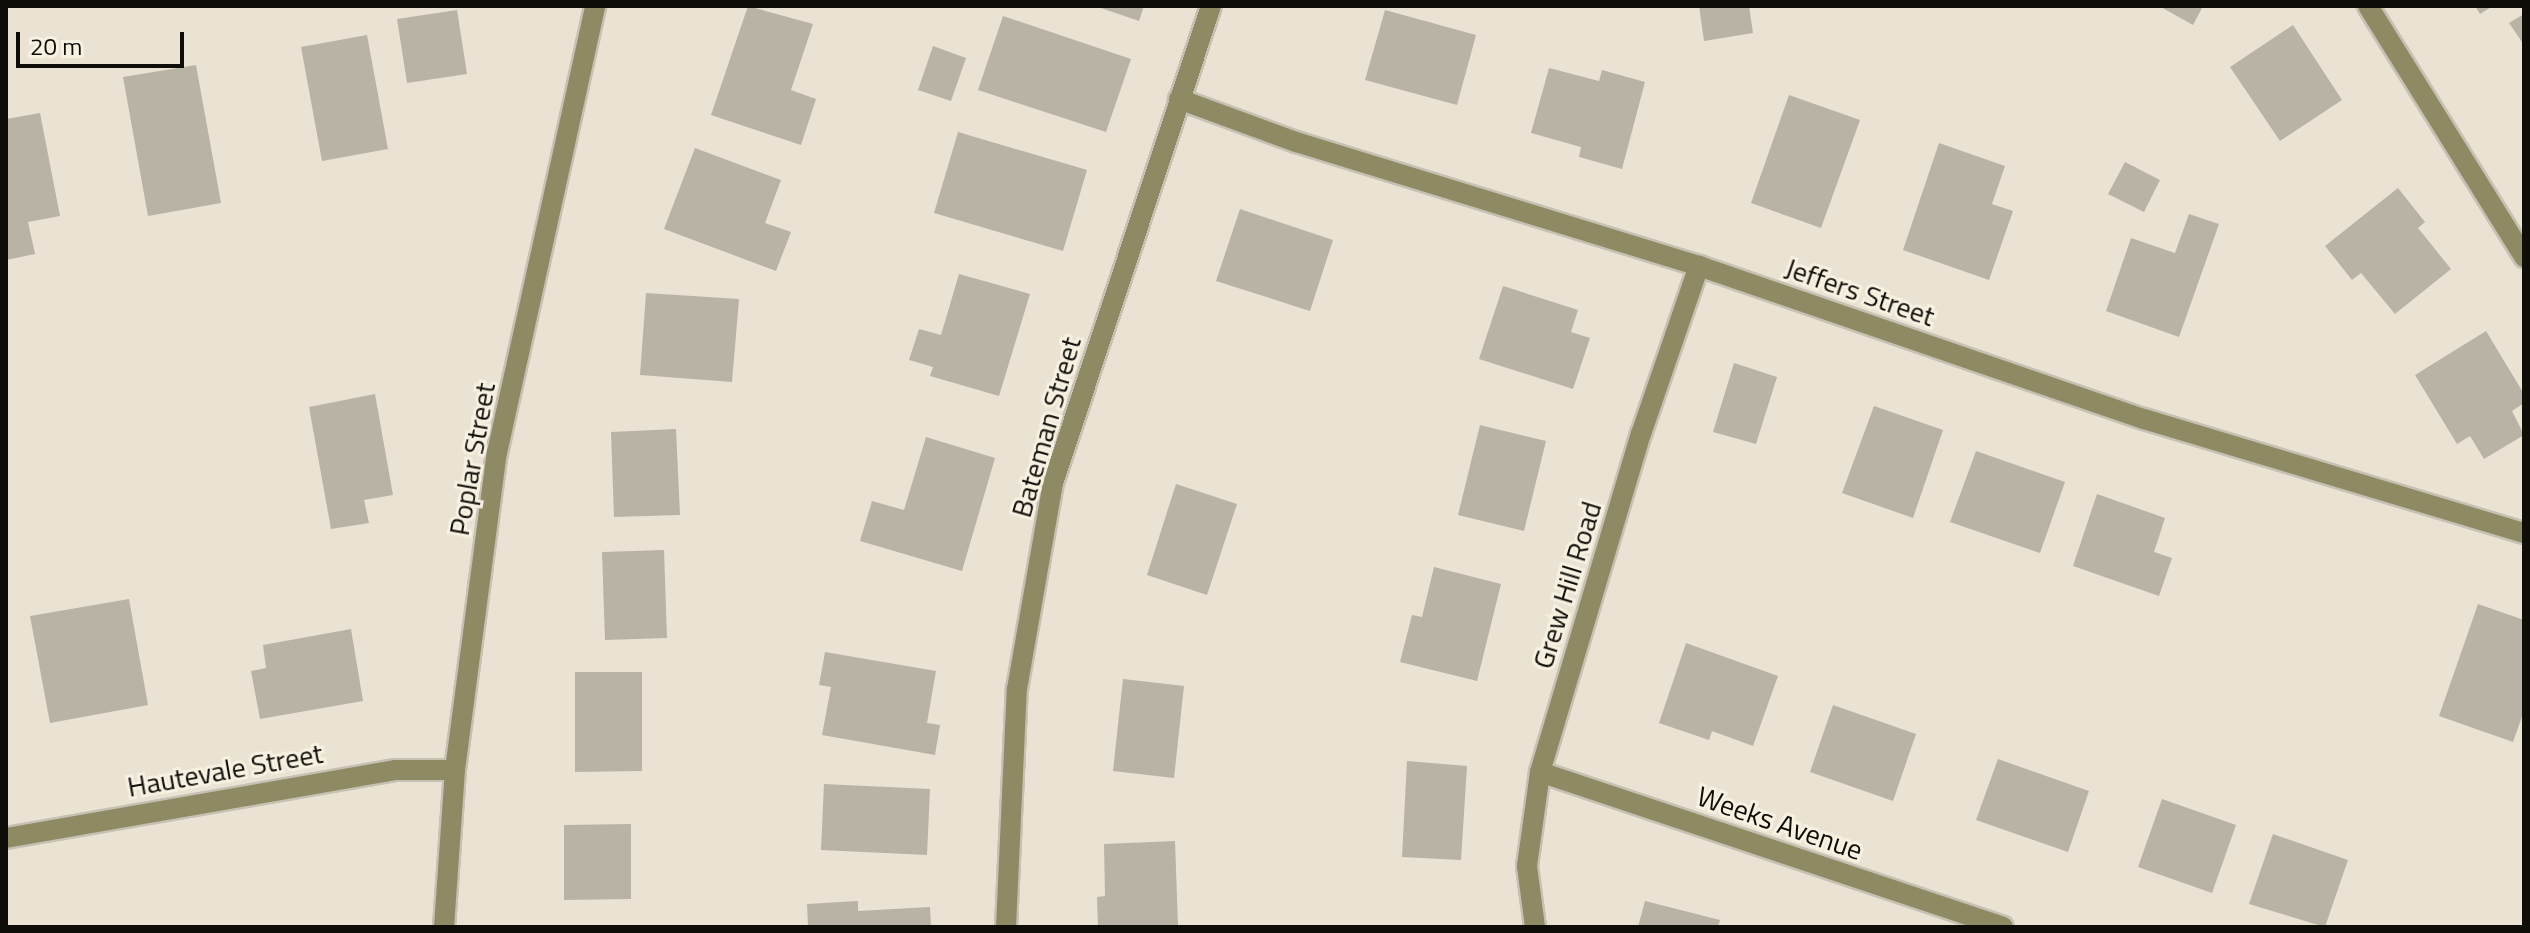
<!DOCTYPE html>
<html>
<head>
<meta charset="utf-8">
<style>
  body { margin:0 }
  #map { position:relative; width:2530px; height:933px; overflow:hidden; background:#eae3d4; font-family:"Titillium Web",sans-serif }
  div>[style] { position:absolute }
  .building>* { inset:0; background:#b9b3a5 }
  .roads { filter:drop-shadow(2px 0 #c7c1b3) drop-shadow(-2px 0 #c7c1b3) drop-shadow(0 2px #c7c1b3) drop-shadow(0 -2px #c7c1b3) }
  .minor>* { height:20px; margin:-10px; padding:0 10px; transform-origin:10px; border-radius:10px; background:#8e8a63 }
  .tertiary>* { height:20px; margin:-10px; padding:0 10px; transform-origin:10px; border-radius:10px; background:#8e8a63 }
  span { translate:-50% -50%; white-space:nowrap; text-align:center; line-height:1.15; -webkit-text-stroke:6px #f7f1e2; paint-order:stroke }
  .street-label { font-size:28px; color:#0f0d08 }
  .frame { position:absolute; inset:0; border:8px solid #0f0d08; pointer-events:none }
  .scale { position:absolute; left:16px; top:32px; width:168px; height:36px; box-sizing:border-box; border:4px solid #0f0d08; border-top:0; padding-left:10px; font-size:24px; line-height:28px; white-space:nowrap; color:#0f0d08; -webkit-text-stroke:6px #f7f1e2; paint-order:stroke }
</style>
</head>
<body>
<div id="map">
  <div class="building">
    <div style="clip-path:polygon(748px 6px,813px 24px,791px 90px,816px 99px,801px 145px,711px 115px)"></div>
    <div style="clip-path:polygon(1095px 6px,1144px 6px,1139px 21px)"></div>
    <div style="clip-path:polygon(1699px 6px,1749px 6px,1753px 33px,1704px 41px)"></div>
    <div style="clip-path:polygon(2159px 6px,2203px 6px,2193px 25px)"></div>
    <div style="clip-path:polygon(2475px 6px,2493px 6px,2480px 14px)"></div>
    <div style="clip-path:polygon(457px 10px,467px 74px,407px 83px,397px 19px)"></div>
    <div style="clip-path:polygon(1385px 10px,1476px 35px,1457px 105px,1365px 80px)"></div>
    <div style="clip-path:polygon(2524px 14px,2524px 45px,2509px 23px)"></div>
    <div style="clip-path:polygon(1003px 16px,1131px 59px,1106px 132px,978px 90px)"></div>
    <div style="clip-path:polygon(2293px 25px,2342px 100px,2280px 141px,2230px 67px)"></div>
    <div style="clip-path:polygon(367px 35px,388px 149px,322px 161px,301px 47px)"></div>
    <div style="clip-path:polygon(933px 46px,966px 58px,951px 101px,918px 90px)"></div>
    <div style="clip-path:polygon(196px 65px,221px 203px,148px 216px,123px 77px)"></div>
    <div style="clip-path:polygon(1549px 68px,1599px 81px,1602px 70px,1645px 82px,1622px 169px,1579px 157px,1581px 147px,1531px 133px)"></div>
    <div style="clip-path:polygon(1789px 95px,1860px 120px,1821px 228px,1751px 203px)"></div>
    <div style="clip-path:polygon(40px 113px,60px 216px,28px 222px,35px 254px,6px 260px,6px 119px)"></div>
    <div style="clip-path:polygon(958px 132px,1087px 170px,1063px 251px,934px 213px)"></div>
    <div style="clip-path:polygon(1939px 143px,2005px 166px,1992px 204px,2013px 211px,1989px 280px,1903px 250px)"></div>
    <div style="clip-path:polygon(695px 148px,781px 180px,765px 223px,791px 232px,776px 271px,664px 229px)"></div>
    <div style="clip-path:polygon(2125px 162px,2160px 180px,2144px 212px,2108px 194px)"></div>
    <div style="clip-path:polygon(2398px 188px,2425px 222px,2418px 228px,2451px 269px,2395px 314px,2361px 273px,2352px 280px,2325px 246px)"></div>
    <div style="clip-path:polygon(1240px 209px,1333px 240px,1310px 311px,1216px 281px)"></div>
    <div style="clip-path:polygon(2189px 214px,2219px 224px,2179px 337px,2106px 311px,2131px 238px,2175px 253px)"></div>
    <div style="clip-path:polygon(959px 274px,1030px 294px,999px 396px,930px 376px,933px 367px,909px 360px,919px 329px,941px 335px)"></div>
    <div style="clip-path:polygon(1503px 286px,1578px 310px,1571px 332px,1590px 338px,1573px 389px,1479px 359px)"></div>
    <div style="clip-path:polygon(646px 293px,739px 299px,732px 382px,640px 375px)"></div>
    <div style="clip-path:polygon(2486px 331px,2524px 394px,2524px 403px,2512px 411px,2524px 435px,2484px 459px,2470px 436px,2457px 444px,2415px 375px)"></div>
    <div style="clip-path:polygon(1734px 363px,1777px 377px,1756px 444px,1713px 432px)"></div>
    <div style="clip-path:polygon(375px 394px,393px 495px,364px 500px,369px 523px,331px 529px,309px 407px)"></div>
    <div style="clip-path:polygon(1874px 406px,1943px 430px,1913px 518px,1842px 493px)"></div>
    <div style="clip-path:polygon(1480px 425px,1546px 441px,1524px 531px,1458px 515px)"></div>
    <div style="clip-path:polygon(676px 429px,680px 515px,614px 517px,611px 432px)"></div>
    <div style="clip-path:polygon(926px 437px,995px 458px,962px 571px,860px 541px,872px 501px,904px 510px)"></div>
    <div style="clip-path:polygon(1976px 451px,2065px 482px,2040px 553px,1950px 522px)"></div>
    <div style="clip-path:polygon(1176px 484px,1237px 504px,1207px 595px,1147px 575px)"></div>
    <div style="clip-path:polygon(2097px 494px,2165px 518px,2154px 552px,2172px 558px,2159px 596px,2073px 566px)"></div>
    <div style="clip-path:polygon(664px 550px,667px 638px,605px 640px,602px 552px)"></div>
    <div style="clip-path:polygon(1434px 567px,1501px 584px,1477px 681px,1400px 662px,1412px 615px,1422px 617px)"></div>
    <div style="clip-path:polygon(129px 599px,148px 705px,50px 723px,30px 616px)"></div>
    <div style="clip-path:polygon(2478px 604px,2524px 620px,2524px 711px,2513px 742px,2439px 716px)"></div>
    <div style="clip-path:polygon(351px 629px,363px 701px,260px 719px,251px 671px,266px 668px,263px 645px)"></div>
    <div style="clip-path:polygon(1686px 643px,1778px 676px,1753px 746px,1712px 731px,1709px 740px,1659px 723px)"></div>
    <div style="clip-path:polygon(825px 652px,936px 671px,927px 723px,940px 725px,935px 755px,822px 735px,831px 687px,819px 685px)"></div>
    <div style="clip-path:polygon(575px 672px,642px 672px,642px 771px,575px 772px)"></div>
    <div style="clip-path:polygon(1123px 679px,1184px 686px,1174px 778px,1113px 771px)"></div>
    <div style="clip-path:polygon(1833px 705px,1916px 734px,1893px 801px,1810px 772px)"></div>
    <div style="clip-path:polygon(1998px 759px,2089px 791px,2068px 852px,1976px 820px)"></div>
    <div style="clip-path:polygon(1407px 761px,1467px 766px,1461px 860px,1402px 857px)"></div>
    <div style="clip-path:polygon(824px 784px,930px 789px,927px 855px,821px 850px)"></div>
    <div style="clip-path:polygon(2162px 799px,2236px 825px,2212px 893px,2138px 867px)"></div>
    <div style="clip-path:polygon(631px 824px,631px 899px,564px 900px,564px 825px)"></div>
    <div style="clip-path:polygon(2273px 834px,2348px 860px,2325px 927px,2249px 904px)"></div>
    <div style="clip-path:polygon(1175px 841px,1178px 925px,1098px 927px,1097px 897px,1105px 896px,1104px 844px)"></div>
    <div style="clip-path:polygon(858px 901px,858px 911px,930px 907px,931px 927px,808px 927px,807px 904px)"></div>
    <div style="clip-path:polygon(1645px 901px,1720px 920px,1718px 927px,1638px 927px)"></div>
  </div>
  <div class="roads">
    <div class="minor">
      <div style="left:2368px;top:6px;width:296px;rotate:58.1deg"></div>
      <div style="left:1179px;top:99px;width:125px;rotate:20.2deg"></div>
      <div style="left:1296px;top:142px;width:422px;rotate:17.1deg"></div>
      <div style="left:1699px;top:266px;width:471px;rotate:19deg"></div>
      <div style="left:2144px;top:419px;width:397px;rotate:16.7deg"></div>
      <div style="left:1540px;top:772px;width:488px;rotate:18.5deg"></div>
      <div style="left:6px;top:838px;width:396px;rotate:-9.9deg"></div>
      <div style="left:396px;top:770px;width:59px"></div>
      <div style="left:1006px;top:927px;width:238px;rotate:-87.4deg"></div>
      <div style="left:1017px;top:689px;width:209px;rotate:-80.1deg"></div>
      <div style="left:1053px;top:483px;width:502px;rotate:-71.67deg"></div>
      <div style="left:1535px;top:927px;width:62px;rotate:-97.5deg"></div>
      <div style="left:1527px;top:866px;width:95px;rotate:-82.1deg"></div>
      <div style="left:1540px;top:772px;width:353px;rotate:-73.4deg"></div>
      <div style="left:1641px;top:434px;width:178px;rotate:-71deg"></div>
    </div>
    <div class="tertiary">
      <div style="left:444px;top:927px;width:157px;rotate:-86deg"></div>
      <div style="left:455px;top:770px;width:320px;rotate:-82.5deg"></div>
      <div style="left:497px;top:453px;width:458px;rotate:-77.6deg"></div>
    </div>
  </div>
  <div class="street-label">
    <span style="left:1860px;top:292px;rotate:19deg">Jeffers Street</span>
    <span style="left:1046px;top:427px;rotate:-74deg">Bateman Street</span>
    <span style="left:472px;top:459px;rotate:-80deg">Poplar Street</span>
    <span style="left:1567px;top:585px;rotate:-73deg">Grew Hill Road</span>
    <span style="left:225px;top:770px;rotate:-10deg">Hautevale Street</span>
    <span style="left:1780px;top:823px;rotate:19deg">Weeks Avenue</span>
  </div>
  <div class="frame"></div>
  <div class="scale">20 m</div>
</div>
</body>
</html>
